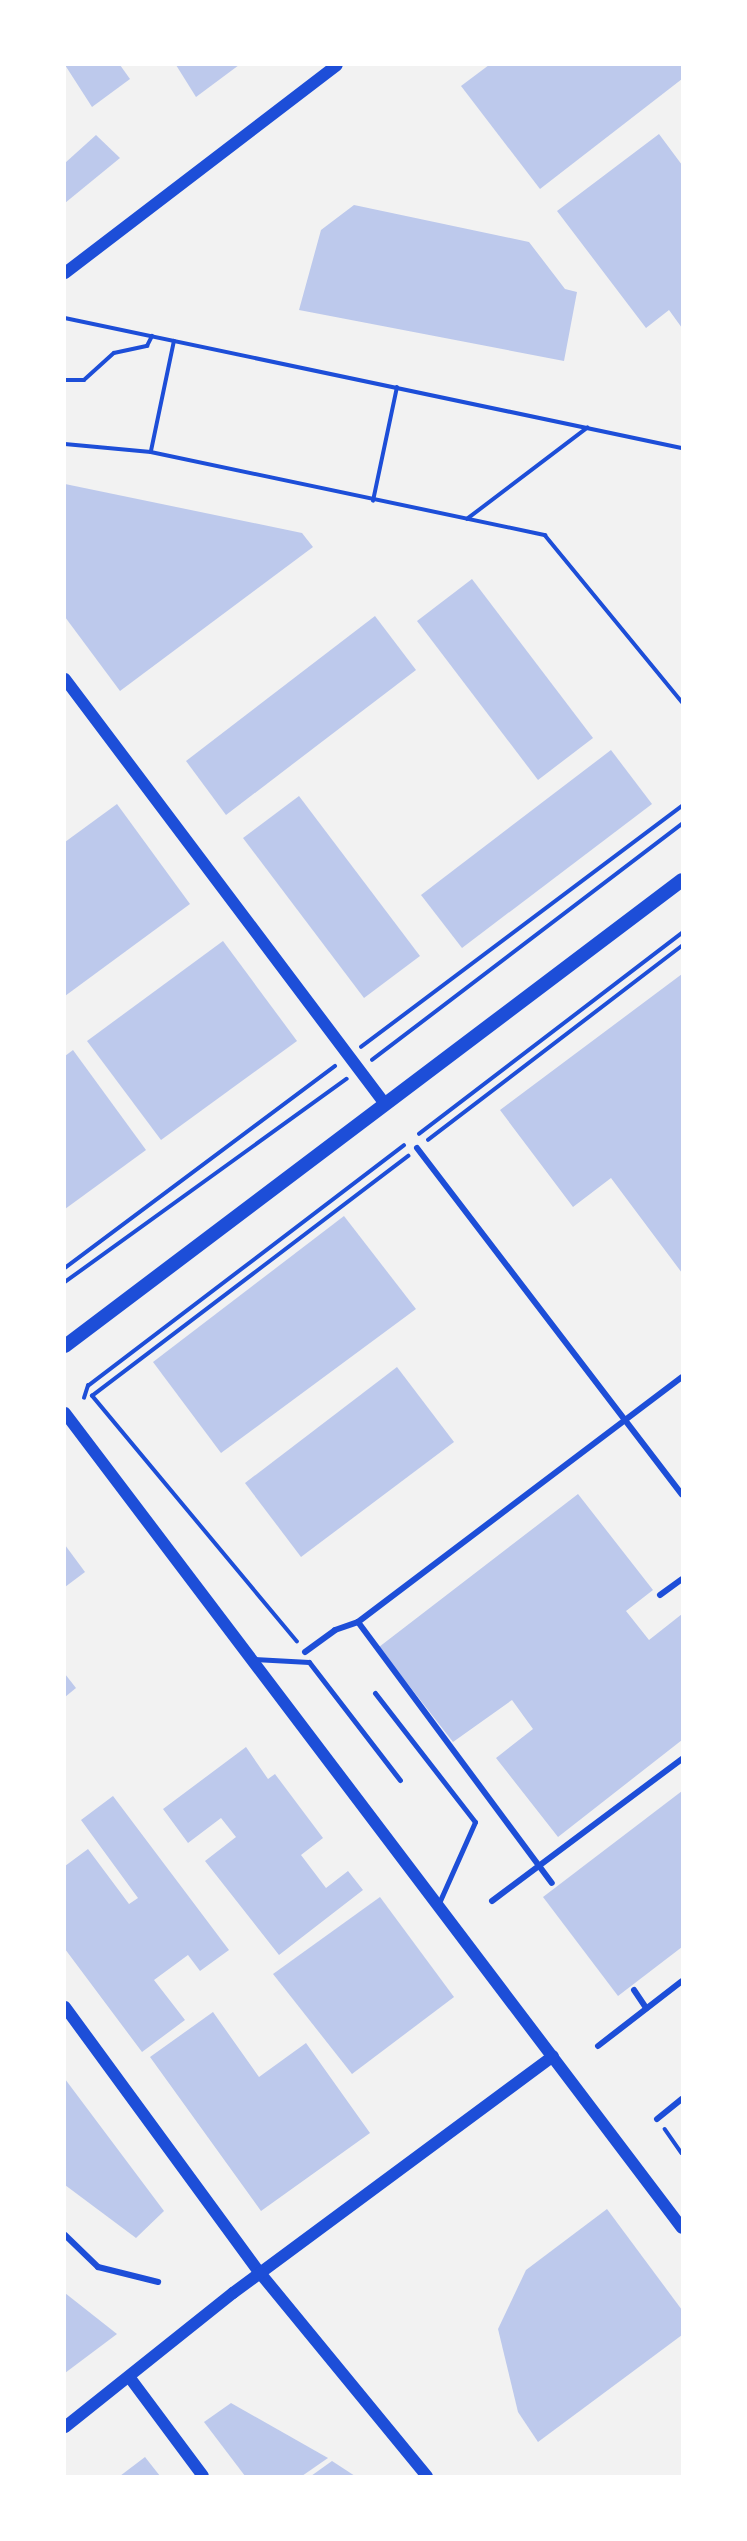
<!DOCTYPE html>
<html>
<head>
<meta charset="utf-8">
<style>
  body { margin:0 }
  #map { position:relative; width:747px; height:2541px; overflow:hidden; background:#f2f2f2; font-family:Inter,sans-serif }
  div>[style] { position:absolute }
  .building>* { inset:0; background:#bdc9ec }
  .path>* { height:3.5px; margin:-1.75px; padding:0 1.75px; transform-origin:1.75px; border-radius:1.75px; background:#1d4ed8 }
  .service>* { height:5px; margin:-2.5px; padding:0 2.5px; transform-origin:2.5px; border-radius:2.5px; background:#1d4ed8 }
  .pedestrian>* { height:6px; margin:-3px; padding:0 3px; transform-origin:3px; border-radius:3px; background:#1d4ed8 }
  .tertiary>* { height:12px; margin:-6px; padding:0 6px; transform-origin:6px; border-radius:6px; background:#1d4ed8 }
  .secondary>* { height:14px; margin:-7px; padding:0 7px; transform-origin:7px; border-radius:7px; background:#1d4ed8 }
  span { translate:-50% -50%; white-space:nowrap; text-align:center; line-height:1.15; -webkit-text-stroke:5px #fff; paint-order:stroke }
  .frame { position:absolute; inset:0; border:66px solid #fff; pointer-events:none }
</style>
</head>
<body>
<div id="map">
  <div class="building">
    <div style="clip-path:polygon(65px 65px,120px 65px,130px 79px,92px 107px)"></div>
    <div style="clip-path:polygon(176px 65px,239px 65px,196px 97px)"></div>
    <div style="clip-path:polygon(489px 65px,682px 65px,682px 79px,540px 189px,461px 86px)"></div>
    <div style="clip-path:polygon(659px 134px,682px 165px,682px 328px,669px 310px,646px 328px,557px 211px)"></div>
    <div style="clip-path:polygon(96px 135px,120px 158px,65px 203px,65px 163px)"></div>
    <div style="clip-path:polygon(354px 205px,529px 242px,565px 289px,577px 292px,564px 361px,299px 310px,321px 230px)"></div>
    <div style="clip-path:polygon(65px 484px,302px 533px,313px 547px,120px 691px,65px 617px)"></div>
    <div style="clip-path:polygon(472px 579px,593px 738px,538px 780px,417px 621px)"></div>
    <div style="clip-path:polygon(375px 616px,416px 670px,226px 815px,186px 761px)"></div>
    <div style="clip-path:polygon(611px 750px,652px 804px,462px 948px,421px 895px)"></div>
    <div style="clip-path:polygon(299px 796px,420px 956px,364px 998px,243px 838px)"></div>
    <div style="clip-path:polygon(117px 804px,190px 904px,65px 996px,65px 842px)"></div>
    <div style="clip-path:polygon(223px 941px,297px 1041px,161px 1140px,87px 1041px)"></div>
    <div style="clip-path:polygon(682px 974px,682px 1273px,611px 1178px,573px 1207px,500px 1110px)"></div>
    <div style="clip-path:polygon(73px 1050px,146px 1150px,65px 1209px,65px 1056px)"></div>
    <div style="clip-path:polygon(344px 1216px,416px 1309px,221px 1453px,153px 1362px)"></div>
    <div style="clip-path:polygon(397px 1367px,454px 1442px,301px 1557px,245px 1483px)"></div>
    <div style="clip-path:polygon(578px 1494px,653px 1590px,626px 1611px,649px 1640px,682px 1614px,682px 1740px,558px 1837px,496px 1758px,533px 1729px,512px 1700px,453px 1742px,379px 1647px)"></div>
    <div style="clip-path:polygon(65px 1545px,85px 1572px,65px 1587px)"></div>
    <div style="clip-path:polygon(65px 1674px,76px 1688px,65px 1697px)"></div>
    <div style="clip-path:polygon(246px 1747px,268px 1779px,275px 1774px,323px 1838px,301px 1855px,326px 1888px,348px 1871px,363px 1890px,279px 1955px,205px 1861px,236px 1837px,221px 1818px,188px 1843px,163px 1809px)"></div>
    <div style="clip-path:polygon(682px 1791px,682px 1947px,618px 1996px,543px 1897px)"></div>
    <div style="clip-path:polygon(113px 1796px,229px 1950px,200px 1971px,188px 1955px,154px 1980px,185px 2020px,142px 2052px,65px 1949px,65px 1866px,88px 1849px,129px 1904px,138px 1898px,81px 1820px)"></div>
    <div style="clip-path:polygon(380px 1897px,454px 1997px,352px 2074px,273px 1974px)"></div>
    <div style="clip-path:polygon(213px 2012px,259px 2077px,306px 2043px,370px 2133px,261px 2211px,150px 2057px)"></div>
    <div style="clip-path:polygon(65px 2079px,164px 2211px,136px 2238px,65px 2185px)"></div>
    <div style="clip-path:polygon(607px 2209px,682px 2310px,682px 2335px,538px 2442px,518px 2412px,498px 2329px,526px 2270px)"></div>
    <div style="clip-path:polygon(65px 2293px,117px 2334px,65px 2373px)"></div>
    <div style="clip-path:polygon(231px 2403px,328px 2458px,302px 2476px,245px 2476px,204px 2422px)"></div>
    <div style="clip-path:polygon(145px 2457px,160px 2476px,120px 2476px)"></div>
    <div style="clip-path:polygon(332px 2461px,355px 2476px,311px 2476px)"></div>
  </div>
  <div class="path">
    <div style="left:65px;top:318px;width:631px;rotate:11.9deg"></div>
    <div style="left:65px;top:380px;width:19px"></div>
    <div style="left:84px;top:380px;width:40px;rotate:-42deg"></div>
    <div style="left:114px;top:353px;width:34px;rotate:-12deg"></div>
    <div style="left:147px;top:346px;width:11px;rotate:-63deg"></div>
    <div style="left:65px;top:444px;width:86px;rotate:5.3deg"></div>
    <div style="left:151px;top:452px;width:403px;rotate:11.9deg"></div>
    <div style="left:545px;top:535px;width:216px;rotate:50.6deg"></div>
    <div style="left:151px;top:451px;width:112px;rotate:-78.2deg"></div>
    <div style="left:373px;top:501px;width:116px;rotate:-78.1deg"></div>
    <div style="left:467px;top:519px;width:151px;rotate:-37.2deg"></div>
    <div style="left:361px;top:1047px;width:401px;rotate:-36.9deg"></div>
    <div style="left:372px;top:1060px;width:390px;rotate:-37.3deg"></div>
    <div style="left:419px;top:1134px;width:331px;rotate:-37.4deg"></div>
    <div style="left:428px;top:1140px;width:320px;rotate:-37.4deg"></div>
    <div style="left:65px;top:1268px;width:337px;rotate:-36.8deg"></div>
    <div style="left:65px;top:1282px;width:347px;rotate:-35.8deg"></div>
    <div style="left:84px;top:1398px;width:13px;rotate:-72deg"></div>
    <div style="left:88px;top:1386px;width:397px;rotate:-37.3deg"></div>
    <div style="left:297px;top:1642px;width:320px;rotate:-129.8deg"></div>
    <div style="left:92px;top:1396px;width:397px;rotate:-37.2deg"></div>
    <div style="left:665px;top:2129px;width:29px;rotate:55deg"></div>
  </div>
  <div class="service">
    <div style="left:254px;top:1659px;width:55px;rotate:3.1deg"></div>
    <div style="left:309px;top:1662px;width:149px;rotate:52.4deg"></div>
    <div style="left:375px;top:1693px;width:163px;rotate:52.2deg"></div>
    <div style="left:475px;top:1822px;width:91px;rotate:114deg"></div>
  </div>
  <div class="pedestrian">
    <div style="left:417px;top:1148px;width:436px;rotate:52.6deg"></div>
    <div style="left:660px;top:1595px;width:27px;rotate:-36deg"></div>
    <div style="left:358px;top:1622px;width:325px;rotate:53.4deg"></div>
    <div style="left:305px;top:1652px;width:37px;rotate:-36deg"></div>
    <div style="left:335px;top:1630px;width:24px;rotate:-19deg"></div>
    <div style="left:358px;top:1622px;width:406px;rotate:-37.1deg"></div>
    <div style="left:492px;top:1901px;width:237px;rotate:-36.8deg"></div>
    <div style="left:634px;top:1990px;width:22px;rotate:56deg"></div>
    <div style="left:598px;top:2046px;width:106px;rotate:-37.7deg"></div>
    <div style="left:657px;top:2119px;width:32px;rotate:-39deg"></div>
    <div style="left:65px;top:2235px;width:46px;rotate:44.1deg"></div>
    <div style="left:98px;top:2267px;width:62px;rotate:14deg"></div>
  </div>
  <div class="tertiary">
    <div style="left:65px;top:273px;width:342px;rotate:-37.4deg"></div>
    <div style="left:65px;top:679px;width:532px;rotate:53.02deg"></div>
    <div style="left:65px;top:1413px;width:1022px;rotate:52.87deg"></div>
    <div style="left:65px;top:2007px;width:330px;rotate:53.8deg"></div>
    <div style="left:260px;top:2273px;width:263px;rotate:50.6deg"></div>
    <div style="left:130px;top:2378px;width:122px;rotate:53.3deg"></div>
    <div style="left:65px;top:2427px;width:215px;rotate:-38.6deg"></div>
    <div style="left:233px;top:2293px;width:398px;rotate:-36.5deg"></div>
  </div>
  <div class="secondary">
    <div style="left:65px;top:1346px;width:773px;rotate:-37.06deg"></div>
  </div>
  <div class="frame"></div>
</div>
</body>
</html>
